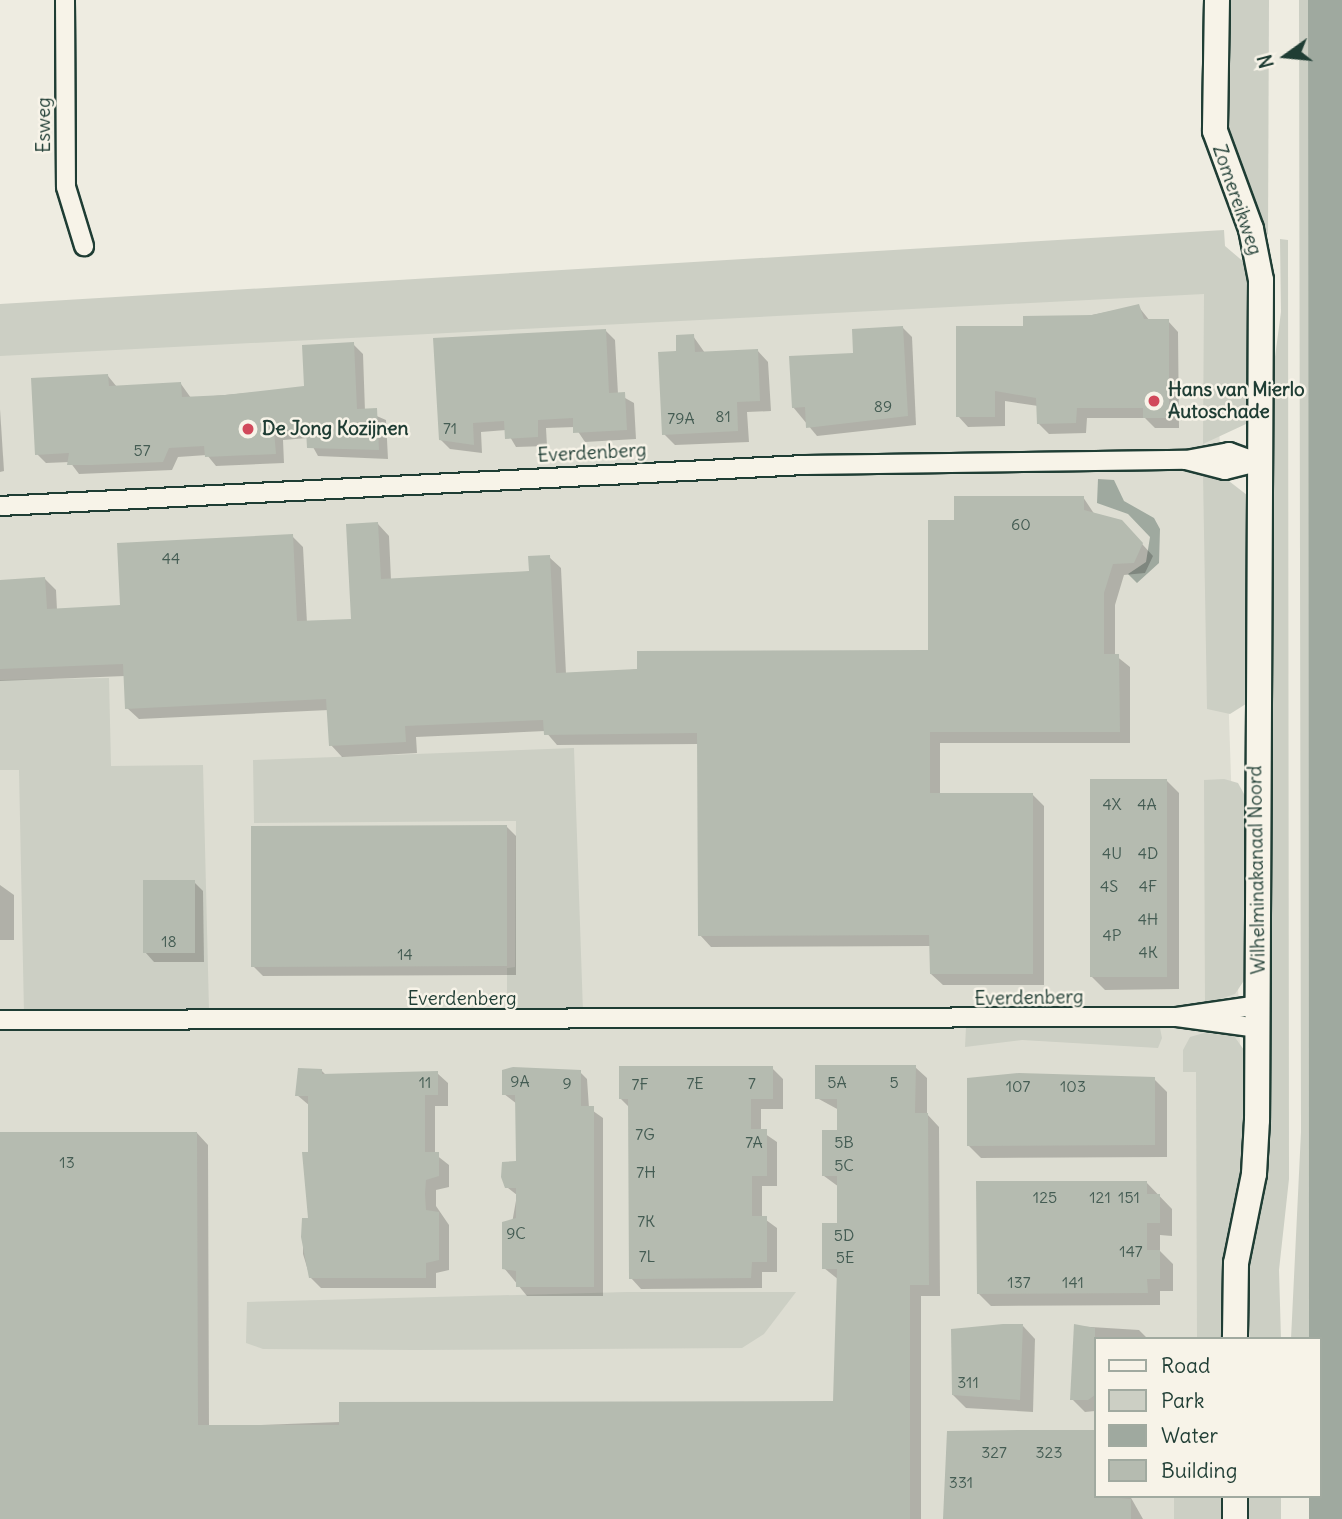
<!DOCTYPE html>
<html>
<head>
<meta charset="utf-8">
<style>
  body { margin:0 }
  #map { position:relative; width:1342px; height:1519px; overflow:hidden; background:#eeece1; font-family:Delius,sans-serif }
  div>[style] { position:absolute }
  .built>* { inset:0; background:#ddddd2 }
  .green>* { inset:0; background:#cccfc4 }
  .water>* { inset:0; background:#9fa99f }
  .shadow>* { inset:0; background:#0003 }
  .building>* { inset:0; background:#b5bbb0 }
  .roads { filter:drop-shadow(2px 0 #1f3d34) drop-shadow(-2px 0 #1f3d34) drop-shadow(0 2px #1f3d34) drop-shadow(0 -2px #1f3d34) }
  .street>* { height:18px; margin:-9px; padding:0 9px; transform-origin:9px; border-radius:9px; background:#f7f3e8 }
  .secondary>* { height:24px; margin:-12px; padding:0 12px; transform-origin:12px; border-radius:12px; background:#f7f3e8 }
  .dots>* { width:19px; height:19px; translate:-50% -50%; box-sizing:border-box; border:4px solid #f7f3e8; border-radius:50% }
  span { translate:-50% -50%; white-space:nowrap; text-align:center; line-height:1.15; -webkit-text-stroke:5px #f7f3e8; paint-order:stroke }
  .number-label { font-size:16px; color:#445c53 }
  .number-label span { -webkit-text-stroke-width:0 }
  .street-label { font-size:19px; color:#1f3d34 }
  .poi-label { font-size:19px; color:#1f3d34; font-weight:700 }
  .left { translate:0 -50%; text-align:left }
  .legend { position:absolute; left:1094px; top:1337px; width:228px; height:161px; box-sizing:border-box; background:#f7f3e8; border:2px solid #a1aaa0; margin:0; padding:9px 12px; list-style:none; font-size:21px; color:#1f3d34 }
  .legend li { display:flex; align-items:center; gap:14px; height:35px }
  .legend b { width:35px; border:2px solid #a1aaa0 }
  .north { position:absolute; left:1251px; top:21px; width:70px; height:70px; -webkit-text-stroke:5px #f7f3e8; paint-order:stroke; rotate:255deg; font-size:19px; font-weight:700; line-height:28px; text-align:center; color:#1f3d34 }
  .north::after { content:''; display:block; margin:auto; width:24px; height:32px; background:#1f3d34; clip-path:polygon(50% 0,100% 100%,50% 72%,0 100%) }
</style>
</head>
<body>
<div id="map">
  <div class="built">
    <div style="clip-path:polygon(1214px 274px,1250px 1339px,1095px 1339px,1095px 1496px,1255px 1496px,1256px 1519px,0 1519px,0 341px)"></div>
  </div>
  <div class="green">
    <div style="clip-path:polygon(1225px 0,1269px 0,1268px 234px,1260px 238px,1226px 142px)"></div>
    <div style="clip-path:polygon(1299px 0,1308px 0,1309px 1339px,1291px 1339px,1301px 1132px)"></div>
    <div style="clip-path:polygon(1224px 230px,1225px 246px,1252px 269px,1251px 386px,1246px 424px,1203px 444px,1204px 294px,0 356px,0 304px)"></div>
    <div style="clip-path:polygon(1280px 239px,1288px 240px,1289px 1179px,1279px 1270px,1281px 1339px,1250px 1339px,1245px 1271px,1266px 424px,1281px 312px)"></div>
    <div style="clip-path:polygon(1203px 474px,1225px 478px,1247px 495px,1249px 702px,1230px 714px,1207px 709px)"></div>
    <div style="clip-path:polygon(109px 678px,111px 766px,203px 765px,209px 1010px,24px 1014px,19px 770px,0 770px,0 680px)"></div>
    <div style="clip-path:polygon(574px 748px,583px 1012px,517px 1012px,507px 994px,507px 968px,515px 967px,516px 821px,254px 823px,253px 760px)"></div>
    <div style="clip-path:polygon(1224px 779px,1238px 783px,1249px 803px,1247px 976px,1235px 994px,1205px 1004px,1204px 780px)"></div>
    <div style="clip-path:polygon(966px 1027px,1160px 1028px,1162px 1038px,1158px 1048px,1022px 1040px,965px 1047px)"></div>
    <div style="clip-path:polygon(1204px 1033px,1234px 1036px,1249px 1057px,1249px 1123px,1226px 1339px,1197px 1339px,1196px 1072px,1183px 1072px,1183px 1050px,1190px 1037px)"></div>
    <div style="clip-path:polygon(627px 1292px,796px 1292px,764px 1334px,742px 1348px,414px 1350px,263px 1349px,246px 1343px,247px 1302px)"></div>
    <div style="clip-path:polygon(1174px 1496px,1227px 1496px,1226px 1519px,1174px 1519px)"></div>
    <div style="clip-path:polygon(1247px 1496px,1281px 1496px,1281px 1519px,1247px 1519px)"></div>
  </div>
  <div class="water">
    <div style="clip-path:polygon(1308px 0,1342px 0,1342px 1519px,1309px 1519px,1309px 1496px,1319px 1496px,1319px 1339px,1309px 1339px)"></div>
    <div style="clip-path:polygon(1098px 479px,1114px 480px,1124px 501px,1154px 518px,1160px 529px,1159px 563px,1137px 583px,1128px 574px,1146px 562px,1150px 537px,1128px 514px,1097px 503px)"></div>
  </div>
  <div class="shadow">
    <div style="clip-path:polygon(1138px 306px,1150px 321px,1168px 321px,1178px 332px,1179px 428px,1155px 428px,1145px 418px,1087px 418px,1086px 433px,1049px 434px,1038px 423px,1038px 406px,1005px 401px,1005px 426px,968px 427px,958px 416px,1025px 328px)"></div>
    <div style="clip-path:polygon(903px 328px,912px 337px,916px 425px,817px 436px,793px 407px,855px 354px)"></div>
    <div style="clip-path:polygon(605px 330px,615px 340px,618px 394px,634px 403px,636px 439px,585px 442px,575px 427px,546px 428px,547px 446px,516px 447px,506px 430px,481px 432px,482px 453px,450px 449px,440px 439px)"></div>
    <div style="clip-path:polygon(693px 336px,705px 353px,757px 350px,768px 362px,771px 411px,747px 412px,749px 442px,675px 445px,664px 434px,678px 353px)"></div>
    <div style="clip-path:polygon(353px 344px,363px 354px,365px 411px,386px 420px,388px 459px,318px 456px,308px 438px,283px 440px,284px 463px,216px 466px,207px 455px,178px 457px,172px 470px,79px 474px,70px 462px,46px 463px,37px 454px,108px 376px,117px 387px,181px 384px,191px 398px,306px 388px)"></div>
    <div style="clip-path:polygon(0 409px,4px 471px,0 472px)"></div>
    <div style="clip-path:polygon(1083px 497px,1095px 515px,1133px 534px,1153px 556px,1145px 573px,1124px 575px,1115px 605px,1115px 655px,1130px 667px,1130px 743px,940px 743px,940px 795px,1032px 794px,1044px 806px,1044px 985px,943px 985px,931px 974px,931px 946px,711px 947px,700px 935px,699px 744px,557px 745px,545px 731px,416px 737px,417px 753px,342px 757px,331px 745px,329px 710px,139px 719px,127px 708px,125px 676px,0 681px,0 581px,45px 579px,56px 590px,57px 610px,122px 607px,292px 536px,303px 547px,307px 623px,353px 620px,378px 524px,389px 536px,391px 580px,531px 573px,549px 557px,561px 568px,566px 674px,930px 651px,956px 522px)"></div>
    <div style="clip-path:polygon(1166px 780px,1179px 793px,1179px 989px,1105px 990px,1092px 977px)"></div>
    <div style="clip-path:polygon(506px 826px,516px 836px,516px 975px,263px 976px,253px 966px)"></div>
    <div style="clip-path:polygon(194px 882px,203px 891px,204px 962px,154px 962px,145px 952px)"></div>
    <div style="clip-path:polygon(0 885px,14px 895px,14px 940px,0 940px)"></div>
    <div style="clip-path:polygon(915px 1067px,927px 1078px,927px 1114px,939px 1127px,940px 1296px,921px 1296px,921px 1519px,0 1519px,0 1134px,197px 1133px,208px 1145px,209px 1427px,835px 1403px,839px 1280px,824px 1268px,839px 1224px,839px 1187px,824px 1176px,839px 1132px,839px 1110px,817px 1098px)"></div>
    <div style="clip-path:polygon(772px 1068px,783px 1079px,783px 1109px,761px 1109px,761px 1131px,777px 1142px,777px 1186px,762px 1186px,762px 1217px,777px 1228px,777px 1272px,762px 1272px,762px 1288px,641px 1289px,631px 1278px,630px 1108px,621px 1099px)"></div>
    <div style="clip-path:polygon(321px 1070px,327px 1076px,437px 1073px,448px 1083px,448px 1106px,435px 1106px,435px 1154px,449px 1165px,449px 1187px,436px 1190px,436px 1206px,449px 1225px,449px 1270px,436px 1273px,436px 1288px,321px 1288px,310px 1277px,303px 1254px,303px 1220px,310px 1220px,310px 1106px,297px 1095px)"></div>
    <div style="clip-path:polygon(578px 1070px,587px 1079px,589px 1108px,603px 1118px,603px 1296px,527px 1296px,504px 1268px,517px 1195px,504px 1185px,517px 1163px,517px 1104px,504px 1094px,504px 1072px)"></div>
    <div style="clip-path:polygon(1154px 1079px,1167px 1092px,1167px 1157px,981px 1158px,968px 1145px)"></div>
    <div style="clip-path:polygon(1146px 1182px,1172px 1209px,1172px 1236px,1160px 1235px,1160px 1251px,1173px 1264px,1173px 1291px,1160px 1291px,1160px 1305px,991px 1306px,978px 1293px)"></div>
    <div style="clip-path:polygon(1023px 1326px,1035px 1339px,1033px 1412px,966px 1408px,953px 1395px)"></div>
    <div style="clip-path:polygon(1075px 1326px,1139px 1330px,1148px 1339px,1095px 1339px,1095px 1411px,1085px 1412px,1072px 1399px)"></div>
    <div style="clip-path:polygon(949px 1432px,1095px 1432px,1095px 1496px,1130px 1496px,1143px 1519px,949px 1519px)"></div>
  </div>
  <div class="building">
    <div style="clip-path:polygon(1139px 304px,1144px 319px,1169px 319px,1169px 418px,1143px 418px,1143px 408px,1077px 408px,1076px 423px,1037px 424px,1036px 398px,995px 391px,995px 417px,956px 417px,956px 326px,1023px 326px,1023px 316px,1092px 315px)"></div>
    <div style="clip-path:polygon(903px 326px,908px 416px,806px 428px,805px 407px,792px 408px,789px 356px,853px 353px,852px 329px)"></div>
    <div style="clip-path:polygon(606px 329px,609px 393px,625px 392px,627px 430px,573px 433px,573px 418px,538px 420px,538px 437px,505px 439px,504px 421px,473px 423px,474px 445px,439px 440px,433px 338px)"></div>
    <div style="clip-path:polygon(694px 334px,695px 352px,758px 349px,760px 401px,737px 402px,738px 431px,662px 435px,658px 352px,676px 351px,676px 335px)"></div>
    <div style="clip-path:polygon(354px 342px,357px 409px,377px 408px,379px 450px,307px 448px,306px 429px,274px 431px,276px 454px,205px 457px,204px 446px,169px 448px,163px 462px,91px 465px,67px 465px,69px 453px,35px 455px,31px 378px,108px 374px,109px 386px,181px 382px,182px 397px,225px 395px,304px 386px,302px 345px)"></div>
    <div style="clip-path:polygon(954px 496px,1084px 496px,1084px 510px,1122px 520px,1143px 543px,1134px 563px,1113px 564px,1104px 593px,1104px 654px,1119px 654px,1120px 732px,930px 732px,930px 793px,1033px 793px,1033px 974px,930px 974px,929px 935px,698px 936px,697px 733px,544px 735px,543px 720px,405px 726px,406px 742px,329px 746px,326px 699px,125px 709px,123px 664px,0 669px,0 580px,45px 577px,47px 609px,120px 605px,117px 543px,293px 534px,297px 621px,351px 619px,346px 524px,378px 522px,381px 579px,529px 571px,528px 556px,550px 555px,556px 673px,637px 669px,637px 651px,928px 650px,928px 520px,954px 520px)"></div>
    <div style="clip-path:polygon(1090px 779px,1167px 779px,1167px 977px,1090px 977px)"></div>
    <div style="clip-path:polygon(507px 825px,507px 966px,251px 967px,251px 826px)"></div>
    <div style="clip-path:polygon(143px 880px,195px 880px,195px 953px,143px 953px)"></div>
    <div style="clip-path:polygon(815px 1065px,916px 1065px,915px 1113px,928px 1113px,929px 1285px,910px 1285px,910px 1519px,0 1519px,0 1132px,197px 1132px,198px 1425px,339px 1425px,339px 1402px,833px 1401px,837px 1269px,822px 1269px,822px 1223px,837px 1223px,837px 1176px,822px 1176px,822px 1130px,837px 1130px,837px 1099px,815px 1099px)"></div>
    <div style="clip-path:polygon(619px 1066px,773px 1066px,773px 1099px,751px 1099px,751px 1129px,767px 1129px,767px 1176px,752px 1176px,752px 1216px,767px 1216px,767px 1262px,752px 1262px,751px 1278px,629px 1279px,628px 1099px,619px 1099px)"></div>
    <div style="clip-path:polygon(513px 1067px,581px 1070px,581px 1106px,594px 1106px,594px 1287px,516px 1287px,516px 1271px,502px 1269px,502px 1222px,516px 1218px,516px 1188px,505px 1188px,501px 1177px,502px 1162px,516px 1161px,515px 1095px,502px 1095px,502px 1070px)"></div>
    <div style="clip-path:polygon(298px 1068px,322px 1069px,322px 1074px,438px 1071px,438px 1095px,425px 1095px,425px 1152px,439px 1152px,439px 1176px,426px 1180px,425px 1194px,426px 1210px,439px 1212px,439px 1260px,426px 1263px,426px 1278px,309px 1278px,301px 1237px,302px 1218px,308px 1218px,302px 1152px,308px 1152px,308px 1096px,295px 1096px)"></div>
    <div style="clip-path:polygon(1019px 1073px,1155px 1077px,1155px 1145px,967px 1146px,967px 1078px)"></div>
    <div style="clip-path:polygon(976px 1181px,1147px 1181px,1147px 1194px,1160px 1194px,1160px 1223px,1147px 1223px,1147px 1250px,1160px 1250px,1160px 1279px,1147px 1279px,1148px 1293px,977px 1294px)"></div>
    <div style="clip-path:polygon(1003px 1324px,1023px 1324px,1020px 1400px,952px 1395px,951px 1329px)"></div>
    <div style="clip-path:polygon(1074px 1324px,1095px 1328px,1095px 1395px,1088px 1400px,1070px 1400px)"></div>
    <div style="clip-path:polygon(1019px 1430px,1095px 1430px,1095px 1496px,1131px 1499px,1131px 1519px,943px 1519px,947px 1431px)"></div>
  </div>
  <div class="roads">
    <div class="street">
      <div style="left:65px;top:0;width:187px;rotate:89.7deg"></div>
      <div style="left:66px;top:187px;width:62px;rotate:73deg"></div>
      <div style="left:1186px;top:460px;width:40px;rotate:14.4deg"></div>
      <div style="left:1225px;top:470px;width:33px;rotate:-14deg"></div>
      <div style="left:0;top:506px;width:806px;rotate:-2.92deg"></div>
      <div style="left:805px;top:465px;width:381px;rotate:-0.8deg"></div>
      <div style="left:1186px;top:460px;width:44px;rotate:-10.5deg"></div>
      <div style="left:1229px;top:452px;width:30px;rotate:20deg"></div>
      <div style="left:0;top:1020px;width:1177px;rotate:-0.15deg"></div>
      <div style="left:1258px;top:1028px;width:82px;rotate:-172.3deg"></div>
      <div style="left:1177px;top:1017px;width:83px;rotate:-8.3deg"></div>
    </div>
    <div class="secondary">
      <div style="left:1217px;top:0;width:131px;rotate:90.9deg"></div>
      <div style="left:1215px;top:131px;width:104px;rotate:69.8deg"></div>
      <div style="left:1251px;top:229px;width:52px;rotate:78.9deg"></div>
      <div style="left:1261px;top:280px;width:840px;rotate:90.27deg"></div>
      <div style="left:1257px;top:1120px;width:54px;rotate:93.2deg"></div>
      <div style="left:1254px;top:1174px;width:91px;rotate:101.4deg"></div>
      <div style="left:1236px;top:1263px;width:76px;rotate:90.8deg"></div>
      <div style="left:1235px;top:1496px;width:23px;rotate:90deg"></div>
    </div>
  </div>
  <div class="dots">
    <div style="left:1154px;top:401px;background:#d1495b"></div>
    <div style="left:248px;top:429px;background:#d1495b"></div>
  </div>
  <div class="number-label">
    <span style="left:883px;top:406px">89</span>
    <span style="left:723px;top:416px">81</span>
    <span style="left:681px;top:418px">79A</span>
    <span style="left:450px;top:428px">71</span>
    <span style="left:142px;top:450px">57</span>
    <span style="left:1021px;top:524px">60</span>
    <span style="left:171px;top:558px">44</span>
    <span style="left:1112px;top:804px">4X</span>
    <span style="left:1147px;top:804px">4A</span>
    <span style="left:1112px;top:853px">4U</span>
    <span style="left:1148px;top:853px">4D</span>
    <span style="left:1109px;top:886px">4S</span>
    <span style="left:1148px;top:886px">4F</span>
    <span style="left:1148px;top:919px">4H</span>
    <span style="left:1112px;top:935px">4P</span>
    <span style="left:169px;top:941px">18</span>
    <span style="left:1148px;top:952px">4K</span>
    <span style="left:405px;top:954px">14</span>
    <span style="left:520px;top:1081px">9A</span>
    <span style="left:425px;top:1082px">11</span>
    <span style="left:837px;top:1082px">5A</span>
    <span style="left:894px;top:1082px">5</span>
    <span style="left:567px;top:1083px">9</span>
    <span style="left:695px;top:1083px">7E</span>
    <span style="left:752px;top:1083px">7</span>
    <span style="left:640px;top:1084px">7F</span>
    <span style="left:1018px;top:1086px">107</span>
    <span style="left:1073px;top:1086px">103</span>
    <span style="left:645px;top:1134px">7G</span>
    <span style="left:754px;top:1142px">7A</span>
    <span style="left:844px;top:1142px">5B</span>
    <span style="left:67px;top:1162px">13</span>
    <span style="left:844px;top:1165px">5C</span>
    <span style="left:646px;top:1172px">7H</span>
    <span style="left:1045px;top:1197px">125</span>
    <span style="left:1100px;top:1197px">121</span>
    <span style="left:1129px;top:1197px">151</span>
    <span style="left:646px;top:1221px">7K</span>
    <span style="left:516px;top:1233px">9C</span>
    <span style="left:844px;top:1235px">5D</span>
    <span style="left:1131px;top:1251px">147</span>
    <span style="left:647px;top:1256px">7L</span>
    <span style="left:845px;top:1257px">5E</span>
    <span style="left:1019px;top:1282px">137</span>
    <span style="left:1073px;top:1282px">141</span>
    <span style="left:968px;top:1382px">311</span>
    <span style="left:994px;top:1452px">327</span>
    <span style="left:1049px;top:1452px">323</span>
    <span style="left:961px;top:1482px">331</span>
  </div>
  <div class="street-label">
    <span style="left:44px;top:125px;rotate:-90deg">Esweg</span>
    <span style="left:1237px;top:200px;rotate:71deg">Zomereikweg</span>
    <span style="left:592px;top:453px;rotate:-3deg">Everdenberg</span>
    <span style="left:1257px;top:870px;rotate:-91deg">Wilhelminakanaal Noord</span>
    <span style="left:1029px;top:998px;rotate:-1deg">Everdenberg</span>
    <span style="left:462px;top:999px">Everdenberg</span>
  </div>
  <div class="poi-label">
    <span class="left" style="left:1168px;top:401px">Hans van Mierlo<br>Autoschade</span>
    <span class="left" style="left:262px;top:429px">De Jong Kozijnen</span>
  </div>
  <ul class="legend">
  <li><b style="height:9px;background:#f7f3e8"></b>Road</li>
  <li><b style="height:19px;background:#cccfc4"></b>Park</li>
  <li><b style="height:19px;background:#9fa99f"></b>Water</li>
  <li><b style="height:19px;background:#b5bbb0"></b>Building</li>
  </ul>
  <div class="north">N</div>
</div>
</body>
</html>
